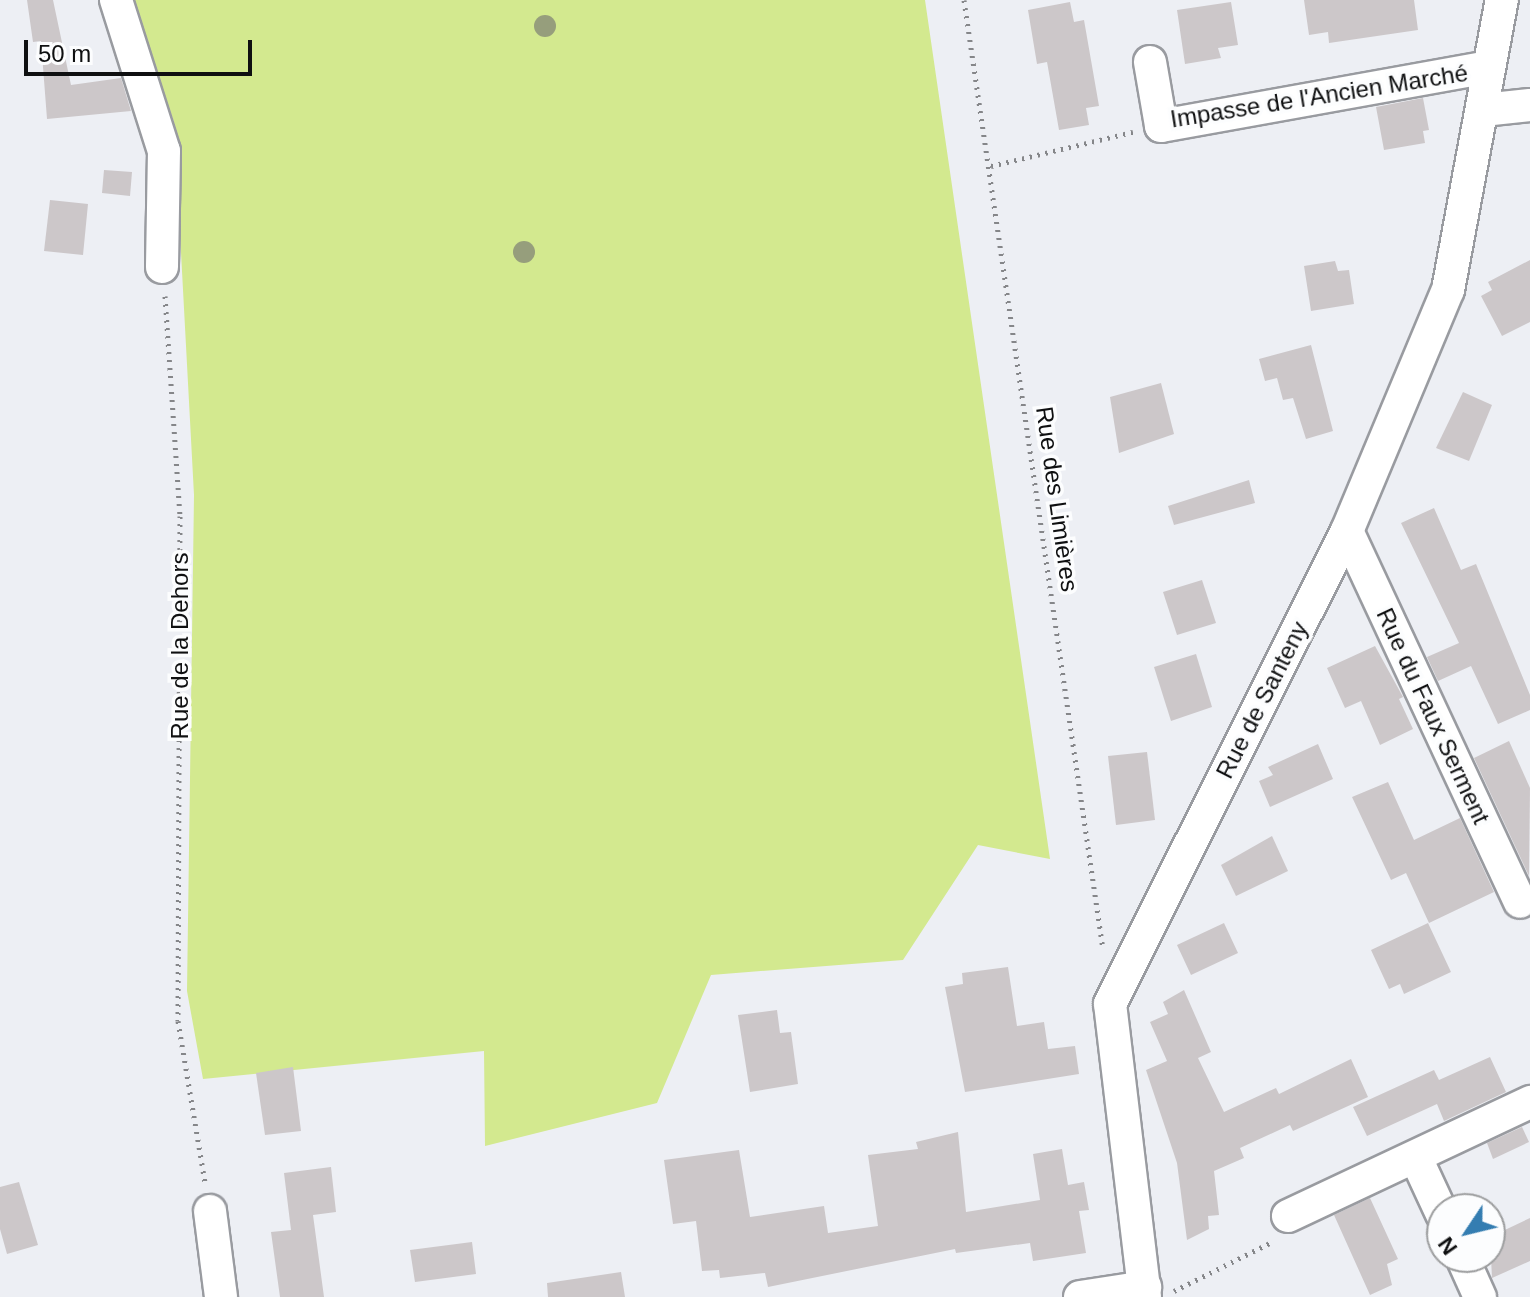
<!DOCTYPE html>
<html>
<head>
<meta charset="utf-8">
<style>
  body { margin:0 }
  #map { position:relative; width:1530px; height:1297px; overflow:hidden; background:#edeff4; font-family:Helvetica,sans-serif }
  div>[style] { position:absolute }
  .green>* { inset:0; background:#d3e98f }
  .building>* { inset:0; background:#ccc7c9 }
  .path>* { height:5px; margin-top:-2.5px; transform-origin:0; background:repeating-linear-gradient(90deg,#858689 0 2px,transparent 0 8px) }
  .roads { filter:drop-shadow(2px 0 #999ba0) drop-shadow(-2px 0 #999ba0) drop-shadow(0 2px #999ba0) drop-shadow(0 -2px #999ba0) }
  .minor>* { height:32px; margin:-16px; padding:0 16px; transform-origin:16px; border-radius:16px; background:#fff }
  .trees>* { width:22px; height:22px; margin:-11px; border-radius:50%; background:#969e7c }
  span { translate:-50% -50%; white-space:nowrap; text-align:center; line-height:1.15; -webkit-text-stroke:7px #fcfdfe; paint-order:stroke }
  .street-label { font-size:24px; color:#0f1011 }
  .north { position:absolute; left:1426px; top:1193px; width:80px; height:80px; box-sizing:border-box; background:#fcfdfe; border:2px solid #9d9e9f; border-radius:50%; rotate:235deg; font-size:22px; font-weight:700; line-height:32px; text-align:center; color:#0f1011 }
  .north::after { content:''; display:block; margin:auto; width:28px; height:36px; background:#347db1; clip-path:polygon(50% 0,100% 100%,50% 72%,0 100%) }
  .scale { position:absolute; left:24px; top:40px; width:228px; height:36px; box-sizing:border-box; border:4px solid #0f1011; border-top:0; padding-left:10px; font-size:24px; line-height:28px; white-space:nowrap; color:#0f1011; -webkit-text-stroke:6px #fcfdfe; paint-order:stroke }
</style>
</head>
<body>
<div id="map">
  <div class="green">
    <div style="clip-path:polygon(132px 0,925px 0,1050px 859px,978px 845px,903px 960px,711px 975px,657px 1103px,485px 1146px,484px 1051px,203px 1079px,187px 991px,194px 495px,174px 122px)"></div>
  </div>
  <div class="building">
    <div style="clip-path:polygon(27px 0,53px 0,71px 85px,121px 78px,131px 111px,47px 119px,41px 41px,33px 42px)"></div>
    <div style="clip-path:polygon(1304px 0,1414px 0,1418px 30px,1329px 43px,1328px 32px,1309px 35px)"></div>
    <div style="clip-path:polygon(1070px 2px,1074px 22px,1084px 20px,1099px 106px,1086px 108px,1089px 125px,1059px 130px,1047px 62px,1037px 64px,1028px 10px)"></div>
    <div style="clip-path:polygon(1231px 2px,1238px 45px,1218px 48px,1221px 58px,1185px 64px,1177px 10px)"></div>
    <div style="clip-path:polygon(1423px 98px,1429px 130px,1423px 131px,1425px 143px,1384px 150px,1376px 107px)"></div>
    <div style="clip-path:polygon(104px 170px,132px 172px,130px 196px,102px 193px)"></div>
    <div style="clip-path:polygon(50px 200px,88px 204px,83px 255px,44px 251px)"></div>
    <div style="clip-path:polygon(1530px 260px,1530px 322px,1502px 336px,1481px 296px,1492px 290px,1488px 282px)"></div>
    <div style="clip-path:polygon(1335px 261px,1338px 271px,1349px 270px,1354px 304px,1311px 311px,1304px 266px)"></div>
    <div style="clip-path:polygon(1311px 345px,1333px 431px,1306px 439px,1293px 398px,1283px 400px,1277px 378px,1265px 381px,1259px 359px)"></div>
    <div style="clip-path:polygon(1161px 383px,1174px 434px,1119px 453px,1110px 397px)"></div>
    <div style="clip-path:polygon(1463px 392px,1492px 405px,1469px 461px,1436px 448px)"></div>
    <div style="clip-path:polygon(1249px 480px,1255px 503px,1174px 525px,1168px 506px)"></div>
    <div style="clip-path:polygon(1434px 508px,1461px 570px,1476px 564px,1530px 695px,1530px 710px,1498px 724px,1471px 666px,1438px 681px,1427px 657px,1459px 643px,1401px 523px)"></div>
    <div style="clip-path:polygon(1202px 580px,1216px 623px,1177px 635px,1163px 592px)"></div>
    <div style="clip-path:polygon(1375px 646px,1403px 697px,1399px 699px,1413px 729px,1380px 745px,1361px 701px,1345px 708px,1327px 668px)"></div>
    <div style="clip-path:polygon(1196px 654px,1212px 707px,1171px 721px,1154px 667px)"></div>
    <div style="clip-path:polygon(1509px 741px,1530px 788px,1529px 876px,1474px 758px)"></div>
    <div style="clip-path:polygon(1318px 744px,1333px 779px,1270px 807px,1259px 781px,1273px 775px,1268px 767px)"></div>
    <div style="clip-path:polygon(1147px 752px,1155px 820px,1116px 825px,1108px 756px)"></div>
    <div style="clip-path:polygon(1388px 782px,1414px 840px,1460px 818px,1494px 892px,1429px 923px,1406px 873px,1391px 880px,1352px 797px)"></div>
    <div style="clip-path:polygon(1272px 836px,1288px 871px,1236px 896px,1221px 865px)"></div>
    <div style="clip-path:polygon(1224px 923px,1238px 953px,1191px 975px,1177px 945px)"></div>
    <div style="clip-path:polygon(1428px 923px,1451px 972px,1404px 994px,1400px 984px,1389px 989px,1371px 950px)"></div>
    <div style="clip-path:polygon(1008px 967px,1017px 1026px,1044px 1022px,1048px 1049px,1075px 1046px,1079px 1074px,965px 1092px,945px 987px,963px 984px,962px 973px)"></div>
    <div style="clip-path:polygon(1184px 990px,1211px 1052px,1198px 1058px,1224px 1112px,1276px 1088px,1279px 1094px,1351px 1059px,1368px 1097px,1293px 1131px,1290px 1125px,1240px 1148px,1244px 1158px,1214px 1171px,1219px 1215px,1208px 1216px,1209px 1229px,1187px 1240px,1177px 1163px,1146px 1070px,1167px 1061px,1150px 1022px,1168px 1014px,1163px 1002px)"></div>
    <div style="clip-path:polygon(777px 1010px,780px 1033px,791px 1032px,798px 1084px,750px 1092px,738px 1015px)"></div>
    <div style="clip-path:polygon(1490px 1057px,1506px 1092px,1444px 1121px,1437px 1104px,1367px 1136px,1353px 1107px,1434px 1070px,1439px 1080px)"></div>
    <div style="clip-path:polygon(293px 1067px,301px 1131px,265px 1135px,256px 1073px)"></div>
    <div style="clip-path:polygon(1522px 1127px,1529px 1142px,1493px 1159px,1487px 1143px)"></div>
    <div style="clip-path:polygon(958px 1132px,966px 1212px,1040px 1200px,1033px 1154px,1062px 1149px,1068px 1185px,1084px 1182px,1089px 1210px,1079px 1211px,1086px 1253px,1033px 1261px,1030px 1243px,956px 1253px,955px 1249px,768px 1287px,765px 1273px,720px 1278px,719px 1270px,702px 1271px,696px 1221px,673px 1224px,664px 1160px,739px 1150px,750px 1217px,824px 1206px,828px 1233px,878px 1226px,868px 1155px,918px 1149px,916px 1142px)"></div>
    <div style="clip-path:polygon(331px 1167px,336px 1212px,313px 1215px,324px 1297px,280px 1297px,271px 1232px,291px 1230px,284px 1173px)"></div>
    <div style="clip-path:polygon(19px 1182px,38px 1245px,7px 1254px,0 1229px,0 1187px)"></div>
    <div style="clip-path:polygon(1370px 1198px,1398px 1259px,1387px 1264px,1392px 1285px,1370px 1295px,1334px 1215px)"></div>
    <div style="clip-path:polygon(1530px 1218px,1530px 1261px,1492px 1278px,1490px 1237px)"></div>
    <div style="clip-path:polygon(472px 1242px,476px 1274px,415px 1282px,410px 1250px)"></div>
    <div style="clip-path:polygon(621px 1272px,625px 1297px,548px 1297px,547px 1283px)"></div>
  </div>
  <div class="path">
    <div style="left:964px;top:0;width:959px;rotate:81.67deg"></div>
    <div style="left:991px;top:166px;width:146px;rotate:-13.5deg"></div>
    <div style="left:165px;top:296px;width:221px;rotate:86.1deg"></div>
    <div style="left:180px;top:516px;width:505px;rotate:90.23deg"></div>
    <div style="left:178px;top:1021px;width:164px;rotate:80.5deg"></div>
    <div style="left:1174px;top:1291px;width:110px;rotate:-26.6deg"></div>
  </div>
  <div class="roads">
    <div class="minor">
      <div style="left:116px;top:0;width:158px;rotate:72.4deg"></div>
      <div style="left:164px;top:151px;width:116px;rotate:91deg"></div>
      <div style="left:1150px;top:62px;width:65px;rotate:80.2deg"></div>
      <div style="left:1161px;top:126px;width:333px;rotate:-10.2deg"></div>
      <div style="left:1483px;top:110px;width:47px;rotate:-6.1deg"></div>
      <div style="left:1347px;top:531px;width:409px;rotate:65deg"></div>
      <div style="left:1416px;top:1158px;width:62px;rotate:65.1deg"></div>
      <div style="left:210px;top:1211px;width:87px;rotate:82.7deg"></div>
      <div style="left:1288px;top:1216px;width:268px;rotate:-25.2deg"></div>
      <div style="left:1462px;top:1257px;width:44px;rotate:65.8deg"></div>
      <div style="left:1080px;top:1297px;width:66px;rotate:-8.7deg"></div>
      <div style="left:1145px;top:1297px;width:295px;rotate:-96.8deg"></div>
      <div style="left:1110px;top:1004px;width:529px;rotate:-63.39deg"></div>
      <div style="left:1347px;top:531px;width:261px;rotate:-67.3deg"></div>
      <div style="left:1448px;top:290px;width:295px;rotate:-79.5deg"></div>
    </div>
  </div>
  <div class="trees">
    <div style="left:545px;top:26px"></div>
    <div style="left:524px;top:252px"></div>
  </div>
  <div class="street-label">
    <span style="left:1319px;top:96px;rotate:-9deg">Impasse de l'Ancien Marché</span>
    <span style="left:1057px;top:499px;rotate:82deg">Rue des Limières</span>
    <span style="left:180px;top:646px;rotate:-90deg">Rue de la Dehors</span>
    <span style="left:1262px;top:700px;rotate:-63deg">Rue de Santeny</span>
    <span style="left:1433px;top:716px;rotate:65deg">Rue du Faux Serment</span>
  </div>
  <div class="north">N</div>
  <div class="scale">50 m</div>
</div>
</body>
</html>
